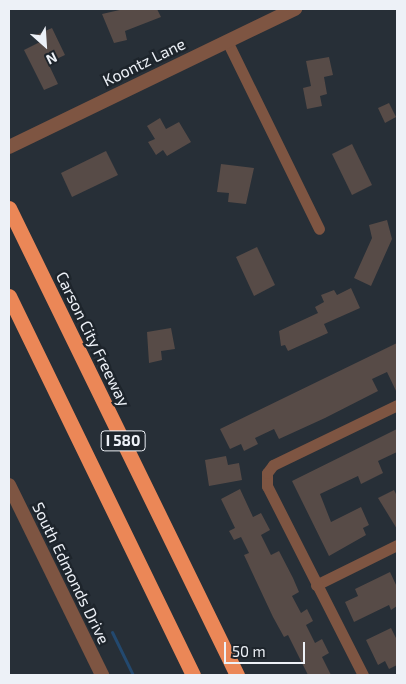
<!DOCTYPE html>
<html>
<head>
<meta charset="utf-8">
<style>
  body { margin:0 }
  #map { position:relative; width:406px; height:684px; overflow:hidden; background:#272f37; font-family:"Exo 2",sans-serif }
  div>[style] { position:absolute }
  .stream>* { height:3px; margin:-1.5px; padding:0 1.5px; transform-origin:1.5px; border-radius:1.5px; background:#23496f }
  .building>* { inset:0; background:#574b47 }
  .minor>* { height:11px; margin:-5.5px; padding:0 5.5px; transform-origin:5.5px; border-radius:5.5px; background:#7e5542 }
  .tertiary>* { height:14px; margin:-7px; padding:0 7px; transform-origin:7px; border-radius:7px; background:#7e5542 }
  .motorway>* { height:15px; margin:-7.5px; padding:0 7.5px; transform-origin:7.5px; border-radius:7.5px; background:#eb8757 }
  span { translate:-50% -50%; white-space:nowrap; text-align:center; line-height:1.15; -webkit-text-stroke:5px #1e252c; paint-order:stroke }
  .shield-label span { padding:1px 4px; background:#1e252c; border:1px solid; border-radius:4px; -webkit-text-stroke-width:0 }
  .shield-label { font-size:15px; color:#edf1f7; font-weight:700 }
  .street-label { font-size:16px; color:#edf1f7 }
  .frame { position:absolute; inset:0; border:10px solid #edf1f7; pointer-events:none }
  .north { position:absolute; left:20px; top:20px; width:50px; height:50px; -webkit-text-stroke:4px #1e252c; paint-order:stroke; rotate:154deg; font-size:14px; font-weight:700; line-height:20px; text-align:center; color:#edf1f7 }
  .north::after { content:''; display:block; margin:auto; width:18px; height:22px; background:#edf1f7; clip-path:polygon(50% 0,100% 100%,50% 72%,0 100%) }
  .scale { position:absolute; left:224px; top:642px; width:81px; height:22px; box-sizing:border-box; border:2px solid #edf1f7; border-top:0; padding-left:6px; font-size:15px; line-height:18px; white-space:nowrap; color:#edf1f7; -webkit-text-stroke:4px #1e252c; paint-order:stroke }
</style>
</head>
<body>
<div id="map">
  <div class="stream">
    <div style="left:112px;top:632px;width:48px;rotate:64deg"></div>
  </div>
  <div class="building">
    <div style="clip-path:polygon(124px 9px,157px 9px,161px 17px,125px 31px,127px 40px,114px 43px,102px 14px)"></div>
    <div style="clip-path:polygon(52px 28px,65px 55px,48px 63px,58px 84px,44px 90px,24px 50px,40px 42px,36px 35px)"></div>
    <div style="clip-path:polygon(329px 57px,333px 75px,324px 77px,327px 94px,320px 96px,322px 106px,307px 109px,303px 88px,311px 86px,306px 61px)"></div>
    <div style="clip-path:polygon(389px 103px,396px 117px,385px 123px,378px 108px)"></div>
    <div style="clip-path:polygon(160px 118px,166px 129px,179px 122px,191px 142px,167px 156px,163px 150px,156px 155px,148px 142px,155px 139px,147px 126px)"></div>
    <div style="clip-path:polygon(352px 144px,372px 185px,352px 195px,332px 154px)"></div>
    <div style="clip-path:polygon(106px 151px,118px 175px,72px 197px,61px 173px)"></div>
    <div style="clip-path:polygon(221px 164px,254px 168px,246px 204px,228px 202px,229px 193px,217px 192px)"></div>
    <div style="clip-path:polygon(387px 220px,392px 239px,371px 286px,354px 278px,372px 238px,369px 225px)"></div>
    <div style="clip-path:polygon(257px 247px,275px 285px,254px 296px,236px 257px)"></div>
    <div style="clip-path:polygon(351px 288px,360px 308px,324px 324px,328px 333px,288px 351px,285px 345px,281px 346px,279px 331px,318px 313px,315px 307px,324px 302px,321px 295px,334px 290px,337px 295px)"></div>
    <div style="clip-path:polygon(171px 328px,175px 349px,161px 351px,162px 360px,149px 363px,147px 332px)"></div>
    <div style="clip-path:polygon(397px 343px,397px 393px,387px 372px,372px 379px,378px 391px,325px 418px,279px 439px,274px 429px,255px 438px,258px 444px,244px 451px,241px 444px,230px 449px,220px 429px)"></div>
    <div style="clip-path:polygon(397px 429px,397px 452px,378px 461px,383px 473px,361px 484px,358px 476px,320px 494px,331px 522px,361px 507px,369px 525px,363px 528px,366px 535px,329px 556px,292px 481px)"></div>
    <div style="clip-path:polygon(226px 456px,228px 465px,239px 463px,242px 480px,209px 486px,205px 460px)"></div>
    <div style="clip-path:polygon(240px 489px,253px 517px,261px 513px,270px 530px,261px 535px,271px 555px,279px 551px,293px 578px,299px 592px,292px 596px,301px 613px,307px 609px,313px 621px,306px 625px,315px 643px,322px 639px,329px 653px,322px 657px,331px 675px,308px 675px,288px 635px,284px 637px,273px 617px,244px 555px,249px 553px,241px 537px,234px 540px,229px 531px,235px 528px,221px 499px)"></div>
    <div style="clip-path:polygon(394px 490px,397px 496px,397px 529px,378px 498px)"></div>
    <div style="clip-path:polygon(390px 572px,397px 587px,397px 606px,391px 610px,389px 605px,354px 622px,345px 602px,358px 596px,355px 589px)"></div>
    <div style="clip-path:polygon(391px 628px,397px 640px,397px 665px,389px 669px,385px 661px,378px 665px,366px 640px)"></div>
  </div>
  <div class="minor">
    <div style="left:227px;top:41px;width:209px;rotate:63.9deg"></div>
    <div style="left:316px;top:585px;width:90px;rotate:-26.3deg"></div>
    <div style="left:363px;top:675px;width:212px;rotate:-116.9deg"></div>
    <div style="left:267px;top:486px;width:13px;rotate:-90deg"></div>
    <div style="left:267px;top:473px;width:10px;rotate:-53deg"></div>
    <div style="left:273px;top:465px;width:138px;rotate:-25.8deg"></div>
  </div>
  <div class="tertiary">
    <div style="left:9px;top:147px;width:318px;rotate:-25.8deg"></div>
    <div style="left:9px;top:485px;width:212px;rotate:63.9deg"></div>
  </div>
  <div class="motorway">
    <div style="left:9px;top:208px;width:520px;rotate:63.98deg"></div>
    <div style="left:9px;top:296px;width:421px;rotate:64.1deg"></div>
  </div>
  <div class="shield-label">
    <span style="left:123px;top:441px">I 580</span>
  </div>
  <div class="street-label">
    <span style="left:144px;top:62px;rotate:-26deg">Koontz Lane</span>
    <span style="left:93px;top:339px;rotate:64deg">Carson City Freeway</span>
    <span style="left:71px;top:573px;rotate:64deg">South Edmonds Drive</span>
  </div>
  <div class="frame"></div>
  <div class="north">N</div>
  <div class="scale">50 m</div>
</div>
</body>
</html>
